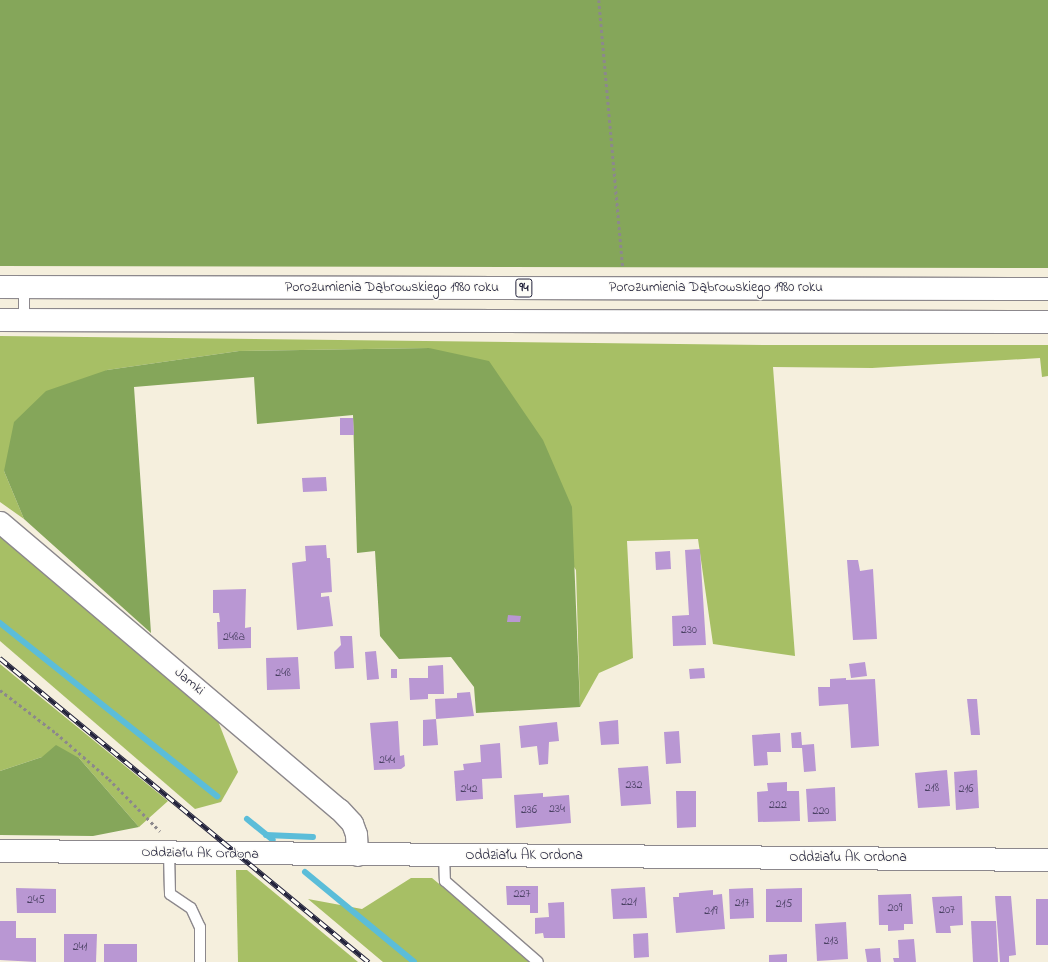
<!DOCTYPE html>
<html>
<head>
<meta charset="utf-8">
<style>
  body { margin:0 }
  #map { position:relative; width:1048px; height:962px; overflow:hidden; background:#f5efdd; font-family:"Indie Flower",sans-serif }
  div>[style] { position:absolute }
  .green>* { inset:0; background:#a7bf65 }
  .forest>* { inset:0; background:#85a65a }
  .stream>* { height:6px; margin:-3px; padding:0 3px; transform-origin:3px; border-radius:3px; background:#5bbdd9 }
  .building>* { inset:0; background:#b997d3 }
  .path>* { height:2.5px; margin-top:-1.25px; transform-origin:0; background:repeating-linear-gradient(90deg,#8c888c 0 3px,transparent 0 6px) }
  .roads { filter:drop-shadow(1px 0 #8c888c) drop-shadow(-1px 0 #8c888c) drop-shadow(0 1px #8c888c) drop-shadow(0 -1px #8c888c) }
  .service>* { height:10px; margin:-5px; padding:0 5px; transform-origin:5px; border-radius:5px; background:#fff }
  .minor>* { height:21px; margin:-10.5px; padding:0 10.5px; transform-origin:10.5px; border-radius:10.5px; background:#fff }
  .tertiary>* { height:22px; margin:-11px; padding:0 11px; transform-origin:11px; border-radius:11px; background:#fff }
  .primary>* { height:22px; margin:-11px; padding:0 11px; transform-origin:11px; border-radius:11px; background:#fff }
  .rail>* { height:4.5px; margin-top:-2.25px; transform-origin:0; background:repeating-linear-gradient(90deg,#fdfcf7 0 9px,#22223b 0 18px); box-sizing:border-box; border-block:1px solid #22223b }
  span { translate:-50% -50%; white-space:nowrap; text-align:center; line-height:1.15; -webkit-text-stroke:3px #fdfcf7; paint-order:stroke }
  .number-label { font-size:12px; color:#483f61 }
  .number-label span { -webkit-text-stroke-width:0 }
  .shield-label span { padding:1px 3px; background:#fdfcf7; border:1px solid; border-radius:3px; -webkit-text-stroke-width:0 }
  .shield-label { font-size:13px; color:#22223b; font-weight:700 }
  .street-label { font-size:14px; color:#22223b }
</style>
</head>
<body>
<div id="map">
  <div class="green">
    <div style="clip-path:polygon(0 336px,772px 345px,1048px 345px,1048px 376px,1042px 377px,1040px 358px,872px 368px,773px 367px,795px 656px,713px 644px,698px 539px,627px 541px,633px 658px,599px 673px,580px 707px,576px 570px,429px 348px,239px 351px,107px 370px,4px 471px,24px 519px,0 502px)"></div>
    <div style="clip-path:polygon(0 536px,216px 716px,238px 772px,221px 802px,195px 809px,0 641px)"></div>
    <div style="clip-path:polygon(0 664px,168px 801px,139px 827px,79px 758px,42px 757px,0 771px)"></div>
    <div style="clip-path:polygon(236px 870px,247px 870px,358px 962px,238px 962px)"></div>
    <div style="clip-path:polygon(411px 878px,432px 878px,533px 962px,383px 962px,308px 899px,362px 909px)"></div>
  </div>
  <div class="forest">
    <div style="clip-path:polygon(0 0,1048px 0,1048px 268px,0 266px)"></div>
    <div style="clip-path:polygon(429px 348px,489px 361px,543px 440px,572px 507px,580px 707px,476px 713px,474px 687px,451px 657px,399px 659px,380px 636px,375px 551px,357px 553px,353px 415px,257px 424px,254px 377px,134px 387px,151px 633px,24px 519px,4px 471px,14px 422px,46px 391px,107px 370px,239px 351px)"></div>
    <div style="clip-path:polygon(56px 745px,79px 758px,139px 827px,93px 836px,0 835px,0 771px,42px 757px)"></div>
  </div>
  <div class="stream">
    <div style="left:0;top:623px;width:278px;rotate:38.6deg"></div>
    <div style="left:247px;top:819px;width:33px;rotate:39deg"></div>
    <div style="left:266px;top:835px;width:47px;rotate:2.4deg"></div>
    <div style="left:305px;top:872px;width:141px;rotate:39.5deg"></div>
  </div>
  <div class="building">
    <div style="clip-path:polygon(340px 418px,353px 418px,354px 435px,340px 435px)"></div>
    <div style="clip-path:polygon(326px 477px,327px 491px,303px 492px,302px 478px)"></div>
    <div style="clip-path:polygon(326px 545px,327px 558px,330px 558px,332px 592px,321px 593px,321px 597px,329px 596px,333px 626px,297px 630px,292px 563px,306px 561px,305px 546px)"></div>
    <div style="clip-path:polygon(700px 549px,706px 645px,673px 646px,672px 616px,689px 615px,685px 550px)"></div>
    <div style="clip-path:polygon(670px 551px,671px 569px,656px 570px,655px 552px)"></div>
    <div style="clip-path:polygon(847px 560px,858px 560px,860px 571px,873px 569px,877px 639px,853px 640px)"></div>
    <div style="clip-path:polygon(246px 589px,245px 628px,251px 627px,251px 648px,218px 649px,217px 622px,220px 622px,219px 613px,213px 613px,213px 590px)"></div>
    <div style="clip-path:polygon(508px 615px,521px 616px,520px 622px,507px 622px)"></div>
    <div style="clip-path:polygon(340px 636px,352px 636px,354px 668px,335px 669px,334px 652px,341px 645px)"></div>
    <div style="clip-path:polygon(376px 651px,379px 679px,367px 680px,365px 652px)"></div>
    <div style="clip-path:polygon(298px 657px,300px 689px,267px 690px,266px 658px)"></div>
    <div style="clip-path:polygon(865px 662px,867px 676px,851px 678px,849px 664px)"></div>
    <div style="clip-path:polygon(443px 665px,444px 694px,428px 694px,428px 699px,410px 700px,409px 678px,428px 678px,428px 666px)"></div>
    <div style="clip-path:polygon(704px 668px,705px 678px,690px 679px,689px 669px)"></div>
    <div style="clip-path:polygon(391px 669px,397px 669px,397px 678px,391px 678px)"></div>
    <div style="clip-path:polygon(846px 678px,846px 680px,875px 679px,879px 746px,851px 748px,848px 704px,819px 706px,818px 687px,830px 687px,830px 679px)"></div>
    <div style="clip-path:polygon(470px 692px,474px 716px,436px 719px,435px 699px,457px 698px,457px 693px)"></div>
    <div style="clip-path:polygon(967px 699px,977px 699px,980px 735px,971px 735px)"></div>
    <div style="clip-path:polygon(436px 719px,438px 745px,423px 746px,423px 720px)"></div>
    <div style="clip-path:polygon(618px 720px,619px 744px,601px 745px,599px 722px)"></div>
    <div style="clip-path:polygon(398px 721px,400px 756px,404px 755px,405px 766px,401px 769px,374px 770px,370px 723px)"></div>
    <div style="clip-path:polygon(557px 722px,559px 741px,549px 742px,548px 764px,539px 765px,537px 746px,521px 748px,519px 726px)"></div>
    <div style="clip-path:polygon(679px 731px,681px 763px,666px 764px,664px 732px)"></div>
    <div style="clip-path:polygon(801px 732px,802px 745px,814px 744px,816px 771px,804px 772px,802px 748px,792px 748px,791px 733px)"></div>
    <div style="clip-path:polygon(780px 733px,781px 752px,767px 752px,768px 765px,754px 766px,752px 735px)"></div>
    <div style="clip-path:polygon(500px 743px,502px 778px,482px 779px,483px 799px,456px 801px,454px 771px,464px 770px,463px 764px,481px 762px,480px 745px)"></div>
    <div style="clip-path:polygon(648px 766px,651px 804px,621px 806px,618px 768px)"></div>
    <div style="clip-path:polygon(947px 770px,950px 806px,918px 808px,915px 773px)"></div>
    <div style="clip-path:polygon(977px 770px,979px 808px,956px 810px,954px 772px)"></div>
    <div style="clip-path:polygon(787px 782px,787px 791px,799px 791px,800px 821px,758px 822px,757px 792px,768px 791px,767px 783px)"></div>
    <div style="clip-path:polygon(835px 787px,836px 821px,808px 822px,806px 789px)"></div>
    <div style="clip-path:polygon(676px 791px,696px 791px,696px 827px,677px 828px)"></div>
    <div style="clip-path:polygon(543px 793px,543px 797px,569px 795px,571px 823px,516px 828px,514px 795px)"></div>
    <div style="clip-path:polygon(506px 886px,538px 886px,538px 913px,530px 913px,530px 905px,507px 905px)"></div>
    <div style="clip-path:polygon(645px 887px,647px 918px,613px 919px,611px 889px)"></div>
    <div style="clip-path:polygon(16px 888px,56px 889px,56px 913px,17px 913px)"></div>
    <div style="clip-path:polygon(753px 888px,754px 918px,730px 919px,729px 889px)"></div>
    <div style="clip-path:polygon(802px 888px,802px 922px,766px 922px,766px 889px)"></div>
    <div style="clip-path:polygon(713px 890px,713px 895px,722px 894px,725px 929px,676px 933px,673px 897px,679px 897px,679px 893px)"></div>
    <div style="clip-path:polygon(911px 894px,913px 924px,904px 924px,904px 930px,888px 931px,888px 925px,879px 925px,878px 895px)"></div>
    <div style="clip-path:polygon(962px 896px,963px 925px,950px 926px,951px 933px,936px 933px,932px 897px)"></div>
    <div style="clip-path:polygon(995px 896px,1011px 896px,1016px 955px,1009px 956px,1009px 962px,1000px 962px)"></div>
    <div style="clip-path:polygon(1036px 899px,1048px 899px,1048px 945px,1036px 945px)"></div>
    <div style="clip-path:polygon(564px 902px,565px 938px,544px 938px,543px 933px,535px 934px,535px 918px,549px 917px,548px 903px)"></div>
    <div style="clip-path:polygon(0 921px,16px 921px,16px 938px,36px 938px,36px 962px,0 960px)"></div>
    <div style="clip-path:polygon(971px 921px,996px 921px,998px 962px,973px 962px)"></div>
    <div style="clip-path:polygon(846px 922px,848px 959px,817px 961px,815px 924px)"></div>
    <div style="clip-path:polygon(648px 933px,649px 957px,634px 958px,633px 934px)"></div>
    <div style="clip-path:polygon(64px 934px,97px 934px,96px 962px,64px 962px)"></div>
    <div style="clip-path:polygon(914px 939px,916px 962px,894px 962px,893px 958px,899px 958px,898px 940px)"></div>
    <div style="clip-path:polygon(104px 944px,137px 944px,137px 962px,104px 962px)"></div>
    <div style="clip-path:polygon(880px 948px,881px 962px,867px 962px,865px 949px)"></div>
    <div style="clip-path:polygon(787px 954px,787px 962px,769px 962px,769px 955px)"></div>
  </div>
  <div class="path">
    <div style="left:599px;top:0;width:269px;rotate:84.9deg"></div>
    <div style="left:0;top:690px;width:71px;rotate:37.5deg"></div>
    <div style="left:56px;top:733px;width:70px;rotate:41deg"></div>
    <div style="left:109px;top:779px;width:73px;rotate:45.6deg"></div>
  </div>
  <div class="roads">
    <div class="service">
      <div style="left:24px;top:287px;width:33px;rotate:90deg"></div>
      <div style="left:169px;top:853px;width:41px;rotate:88.6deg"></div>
      <div style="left:170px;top:894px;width:25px;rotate:34deg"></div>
      <div style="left:191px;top:908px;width:21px;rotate:65deg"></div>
      <div style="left:200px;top:927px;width:35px;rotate:90deg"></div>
      <div style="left:444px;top:855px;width:26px;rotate:88deg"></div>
      <div style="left:445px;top:881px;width:123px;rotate:41.1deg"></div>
    </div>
    <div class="minor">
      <div style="left:0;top:522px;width:444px;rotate:40.3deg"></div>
      <div style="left:339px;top:809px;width:19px;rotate:47deg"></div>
      <div style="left:352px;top:823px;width:12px;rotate:70deg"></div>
      <div style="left:356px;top:834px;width:21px;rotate:87deg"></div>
    </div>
    <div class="tertiary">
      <div style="left:0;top:851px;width:1048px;rotate:0.49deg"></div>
    </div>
    <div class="primary">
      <div style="left:0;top:287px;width:1048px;rotate:0.11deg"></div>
      <div style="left:0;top:320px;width:1048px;rotate:0.11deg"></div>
    </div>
  </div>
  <div class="rail">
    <div style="left:0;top:658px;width:478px;rotate:39.5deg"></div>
  </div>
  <div class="number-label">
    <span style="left:689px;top:631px">230</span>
    <span style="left:234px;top:638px">248a</span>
    <span style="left:283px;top:674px">248</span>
    <span style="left:387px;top:761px">244</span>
    <span style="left:634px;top:786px">232</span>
    <span style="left:932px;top:789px">218</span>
    <span style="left:469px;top:790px">242</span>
    <span style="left:966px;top:790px">216</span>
    <span style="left:778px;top:806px">222</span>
    <span style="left:557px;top:810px">234</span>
    <span style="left:529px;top:811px">236</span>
    <span style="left:821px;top:812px">220</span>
    <span style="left:522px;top:895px">227</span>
    <span style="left:36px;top:901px">245</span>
    <span style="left:629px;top:903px">221</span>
    <span style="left:742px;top:904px">217</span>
    <span style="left:784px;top:905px">215</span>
    <span style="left:895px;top:909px">209</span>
    <span style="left:947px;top:911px">207</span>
    <span style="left:711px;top:912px">219</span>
    <span style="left:831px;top:942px">213</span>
    <span style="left:80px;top:948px">241</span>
  </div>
  <div class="shield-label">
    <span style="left:524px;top:288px">94</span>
  </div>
  <div class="street-label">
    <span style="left:392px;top:288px">Porozumienia Dąbrowskiego 1980 roku</span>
    <span style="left:716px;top:288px">Porozumienia Dąbrowskiego 1980 roku</span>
    <span style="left:189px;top:682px;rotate:40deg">Jamki</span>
    <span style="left:200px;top:854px;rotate:1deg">Oddziału AK Ordona</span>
    <span style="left:524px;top:856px">Oddziału AK Ordona</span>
    <span style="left:848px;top:858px">Oddziału AK Ordona</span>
  </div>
</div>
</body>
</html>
